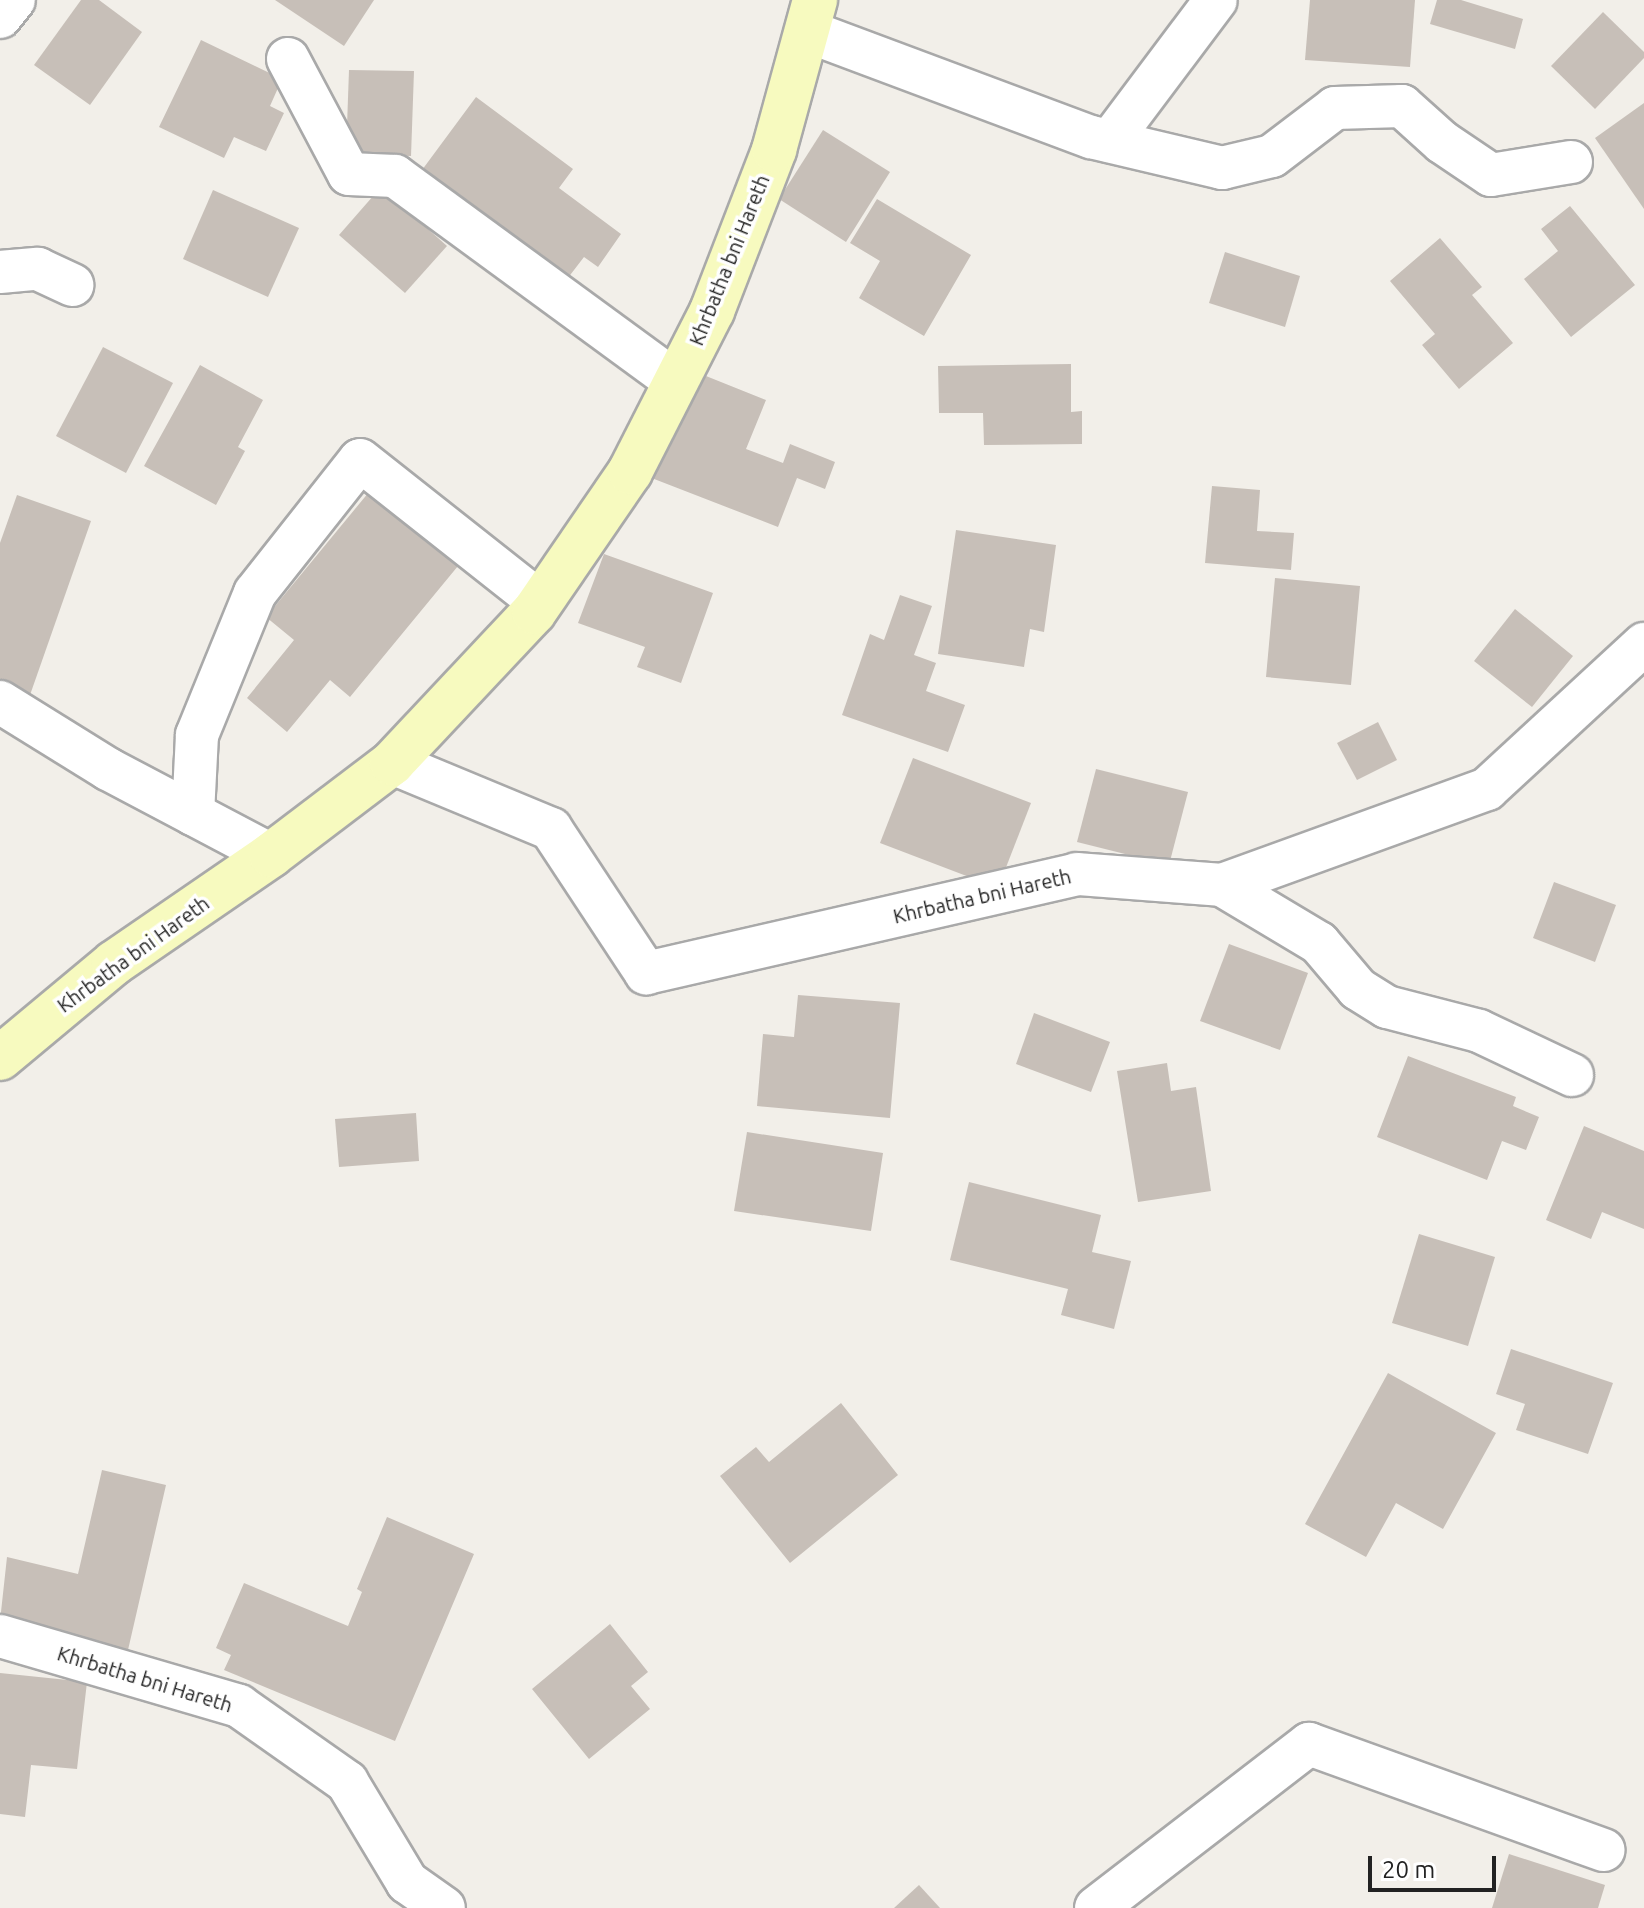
<!DOCTYPE html>
<html>
<head>
<meta charset="utf-8">
<style>
  body { margin:0 }
  #map { position:relative; width:1644px; height:1908px; overflow:hidden; background:#f2efe9; font-family:Ubuntu,sans-serif }
  div>[style] { position:absolute }
  .building>* { inset:0; background:#c7bfb8 }
  .roads { filter:drop-shadow(2px 0 #a9a9a9) drop-shadow(-2px 0 #a9a9a9) drop-shadow(0 2px #a9a9a9) drop-shadow(0 -2px #a9a9a9) }
  .street>* { height:42px; margin:-21px; padding:0 21px; transform-origin:21px; border-radius:21px; background:#fff }
  .secondary>* { height:44px; margin:-22px; padding:0 22px; transform-origin:22px; border-radius:22px; background:#f7fabf }
  span { translate:-50% -50%; white-space:nowrap; text-align:center; line-height:1.15; -webkit-text-stroke:7px #fff; paint-order:stroke }
  .street-label { font-size:20px; color:#222 }
  .scale { position:absolute; left:1368px; top:1856px; width:128px; height:36px; box-sizing:border-box; border:4px solid #222; border-top:0; padding-left:10px; font-size:24px; line-height:28px; white-space:nowrap; color:#222; -webkit-text-stroke:6px #fff; paint-order:stroke }
</style>
</head>
<body>
<div id="map">
  <div class="building">
    <div style="clip-path:polygon(81px 0,99px 0,142px 32px,90px 105px,34px 65px)"></div>
    <div style="clip-path:polygon(275px 0,374px 0,344px 46px)"></div>
    <div style="clip-path:polygon(1310px 0,1415px 0,1410px 67px,1305px 60px)"></div>
    <div style="clip-path:polygon(1437px 0,1461px 0,1523px 19px,1515px 49px,1430px 24px)"></div>
    <div style="clip-path:polygon(1603px 12px,1644px 52px,1644px 58px,1595px 109px,1551px 66px)"></div>
    <div style="clip-path:polygon(201px 40px,282px 79px,270px 106px,284px 113px,266px 151px,234px 137px,224px 158px,159px 127px)"></div>
    <div style="clip-path:polygon(349px 70px,414px 71px,411px 156px,346px 154px)"></div>
    <div style="clip-path:polygon(476px 97px,573px 169px,559px 188px,621px 234px,598px 267px,584px 257px,564px 283px,422px 170px)"></div>
    <div style="clip-path:polygon(1644px 103px,1644px 209px,1595px 138px)"></div>
    <div style="clip-path:polygon(823px 130px,890px 172px,846px 242px,779px 199px)"></div>
    <div style="clip-path:polygon(381px 187px,447px 246px,405px 293px,339px 235px)"></div>
    <div style="clip-path:polygon(213px 190px,299px 228px,268px 297px,183px 259px)"></div>
    <div style="clip-path:polygon(877px 199px,971px 255px,924px 336px,859px 298px,880px 261px,850px 243px)"></div>
    <div style="clip-path:polygon(1570px 206px,1635px 285px,1571px 337px,1524px 279px,1558px 251px,1541px 229px)"></div>
    <div style="clip-path:polygon(1440px 238px,1482px 287px,1472px 295px,1513px 343px,1459px 389px,1422px 345px,1435px 334px,1390px 281px)"></div>
    <div style="clip-path:polygon(1225px 252px,1300px 276px,1285px 327px,1209px 303px)"></div>
    <div style="clip-path:polygon(103px 347px,173px 383px,126px 473px,56px 436px)"></div>
    <div style="clip-path:polygon(1071px 364px,1071px 412px,1082px 411px,1082px 444px,984px 445px,983px 413px,939px 413px,938px 366px)"></div>
    <div style="clip-path:polygon(200px 365px,263px 400px,238px 447px,245px 451px,216px 505px,144px 466px)"></div>
    <div style="clip-path:polygon(691px 370px,766px 400px,746px 449px,783px 463px,790px 444px,835px 462px,825px 489px,797px 478px,778px 527px,649px 477px)"></div>
    <div style="clip-path:polygon(1212px 486px,1260px 490px,1257px 531px,1294px 533px,1291px 570px,1205px 563px)"></div>
    <div style="clip-path:polygon(369px 492px,458px 566px,350px 697px,330px 680px,287px 732px,247px 698px,294px 640px,266px 617px)"></div>
    <div style="clip-path:polygon(17px 495px,91px 521px,30px 695px,0 684px,0 543px)"></div>
    <div style="clip-path:polygon(956px 530px,1056px 545px,1044px 632px,1030px 629px,1024px 667px,938px 654px)"></div>
    <div style="clip-path:polygon(604px 554px,713px 593px,681px 683px,637px 667px,645px 647px,578px 623px)"></div>
    <div style="clip-path:polygon(1275px 578px,1360px 586px,1351px 685px,1266px 677px)"></div>
    <div style="clip-path:polygon(900px 595px,932px 606px,914px 655px,936px 663px,926px 691px,965px 705px,948px 752px,842px 715px,870px 634px,884px 640px)"></div>
    <div style="clip-path:polygon(1515px 609px,1573px 656px,1532px 707px,1474px 661px)"></div>
    <div style="clip-path:polygon(1378px 722px,1397px 760px,1357px 780px,1337px 743px)"></div>
    <div style="clip-path:polygon(913px 758px,1031px 803px,998px 888px,880px 843px)"></div>
    <div style="clip-path:polygon(1096px 769px,1188px 792px,1169px 865px,1077px 842px)"></div>
    <div style="clip-path:polygon(1554px 882px,1616px 905px,1595px 962px,1533px 938px)"></div>
    <div style="clip-path:polygon(1229px 944px,1308px 973px,1280px 1050px,1200px 1021px)"></div>
    <div style="clip-path:polygon(798px 995px,900px 1003px,890px 1118px,757px 1106px,763px 1034px,794px 1037px)"></div>
    <div style="clip-path:polygon(1034px 1013px,1110px 1042px,1091px 1092px,1016px 1064px)"></div>
    <div style="clip-path:polygon(1408px 1056px,1516px 1097px,1513px 1106px,1539px 1117px,1526px 1150px,1502px 1141px,1487px 1180px,1377px 1137px)"></div>
    <div style="clip-path:polygon(1167px 1063px,1171px 1091px,1196px 1087px,1211px 1191px,1138px 1202px,1117px 1071px)"></div>
    <div style="clip-path:polygon(416px 1113px,419px 1161px,339px 1167px,335px 1119px)"></div>
    <div style="clip-path:polygon(1584px 1126px,1644px 1151px,1644px 1229px,1602px 1212px,1591px 1239px,1546px 1220px)"></div>
    <div style="clip-path:polygon(747px 1132px,883px 1153px,871px 1231px,734px 1211px)"></div>
    <div style="clip-path:polygon(969px 1182px,1101px 1215px,1092px 1252px,1131px 1261px,1114px 1329px,1061px 1315px,1068px 1289px,950px 1260px)"></div>
    <div style="clip-path:polygon(1419px 1234px,1495px 1257px,1468px 1346px,1392px 1323px)"></div>
    <div style="clip-path:polygon(1511px 1349px,1613px 1383px,1588px 1454px,1516px 1430px,1525px 1404px,1496px 1394px)"></div>
    <div style="clip-path:polygon(1388px 1373px,1496px 1433px,1443px 1529px,1396px 1503px,1366px 1557px,1305px 1524px)"></div>
    <div style="clip-path:polygon(841px 1403px,898px 1475px,790px 1563px,720px 1476px,756px 1447px,769px 1462px)"></div>
    <div style="clip-path:polygon(102px 1470px,166px 1485px,128px 1650px,0 1621px,7px 1557px,78px 1574px)"></div>
    <div style="clip-path:polygon(387px 1517px,474px 1554px,395px 1741px,224px 1670px,231px 1655px,216px 1648px,244px 1583px,348px 1626px,362px 1592px,357px 1589px)"></div>
    <div style="clip-path:polygon(610px 1624px,648px 1672px,631px 1686px,650px 1709px,589px 1759px,532px 1689px)"></div>
    <div style="clip-path:polygon(0 1673px,87px 1682px,77px 1769px,31px 1765px,25px 1817px,0 1814px)"></div>
    <div style="clip-path:polygon(1509px 1854px,1605px 1885px,1598px 1908px,1492px 1908px)"></div>
    <div style="clip-path:polygon(919px 1885px,940px 1908px,894px 1908px)"></div>
  </div>
  <div class="roads">
    <div class="street">
      <div style="left:0;top:17px;width:22px;rotate:-51deg"></div>
      <div style="left:807px;top:31px;width:303px;rotate:20.5deg"></div>
      <div style="left:1091px;top:137px;width:135px;rotate:13.3deg"></div>
      <div style="left:1222px;top:168px;width:51px;rotate:-13.5deg"></div>
      <div style="left:1272px;top:156px;width:79px;rotate:-37.3deg"></div>
      <div style="left:1335px;top:108px;width:67px;rotate:-1.7deg"></div>
      <div style="left:1402px;top:106px;width:54px;rotate:42deg"></div>
      <div style="left:1442px;top:142px;width:59px;rotate:34deg"></div>
      <div style="left:1491px;top:175px;width:81px;rotate:-9.2deg"></div>
      <div style="left:288px;top:59px;width:130px;rotate:62.1deg"></div>
      <div style="left:349px;top:174px;width:46px;rotate:2.5deg"></div>
      <div style="left:395px;top:176px;width:348px;rotate:36.2deg"></div>
      <div style="left:1110px;top:141px;width:176px;rotate:-53.1deg"></div>
      <div style="left:0;top:272px;width:38px;rotate:-5deg"></div>
      <div style="left:38px;top:269px;width:38px;rotate:25deg"></div>
      <div style="left:0;top:702px;width:127px;rotate:31.8deg"></div>
      <div style="left:108px;top:769px;width:184px;rotate:27.8deg"></div>
      <div style="left:392px;top:763px;width:172px;rotate:22.5deg"></div>
      <div style="left:551px;top:829px;width:173px;rotate:56.6deg"></div>
      <div style="left:646px;top:973px;width:442px;rotate:-12.9deg"></div>
      <div style="left:1077px;top:874px;width:145px;rotate:4.3deg"></div>
      <div style="left:1222px;top:885px;width:282px;rotate:-19.9deg"></div>
      <div style="left:1487px;top:789px;width:214px;rotate:-42.7deg"></div>
      <div style="left:193px;top:814px;width:79px;rotate:-87.1deg"></div>
      <div style="left:197px;top:735px;width:153px;rotate:-67.8deg"></div>
      <div style="left:255px;top:593px;width:169px;rotate:-51.7deg"></div>
      <div style="left:360px;top:460px;width:229px;rotate:38.3deg"></div>
      <div style="left:1222px;top:885px;width:113px;rotate:30.9deg"></div>
      <div style="left:1319px;top:943px;width:60px;rotate:49.7deg"></div>
      <div style="left:1358px;top:989px;width:34px;rotate:32deg"></div>
      <div style="left:1387px;top:1007px;width:95px;rotate:14.6deg"></div>
      <div style="left:1479px;top:1031px;width:103px;rotate:25.3deg"></div>
      <div style="left:0;top:1636px;width:249px;rotate:16.3deg"></div>
      <div style="left:239px;top:1706px;width:132px;rotate:35.1deg"></div>
      <div style="left:347px;top:1782px;width:117px;rotate:59deg"></div>
      <div style="left:407px;top:1882px;width:45px;rotate:35.1deg"></div>
      <div style="left:1096px;top:1908px;width:269px;rotate:-37.6deg"></div>
      <div style="left:1309px;top:1744px;width:313px;rotate:19.8deg"></div>
    </div>
    <div class="secondary">
      <div style="left:0;top:1058px;width:148px;rotate:-39.8deg"></div>
      <div style="left:114px;top:963px;width:191px;rotate:-34.5deg"></div>
      <div style="left:271px;top:855px;width:152px;rotate:-37.2deg"></div>
      <div style="left:392px;top:763px;width:207px;rotate:-46.8deg"></div>
      <div style="left:534px;top:612px;width:170px;rotate:-55.6deg"></div>
      <div style="left:630px;top:472px;width:181px;rotate:-63deg"></div>
      <div style="left:712px;top:311px;width:173px;rotate:-68.9deg"></div>
      <div style="left:774px;top:150px;width:156px;rotate:-74.7deg"></div>
    </div>
  </div>
  <div class="street-label">
    <span style="left:729px;top:260px;rotate:-68deg">Khrbatha bni Hareth</span>
    <span style="left:982px;top:896px;rotate:-13deg">Khrbatha bni Hareth</span>
    <span style="left:133px;top:954px;rotate:-36deg">Khrbatha bni Hareth</span>
    <span style="left:145px;top:1679px;rotate:17deg">Khrbatha bni Hareth</span>
  </div>
  <div class="scale">20 m</div>
</div>
</body>
</html>
